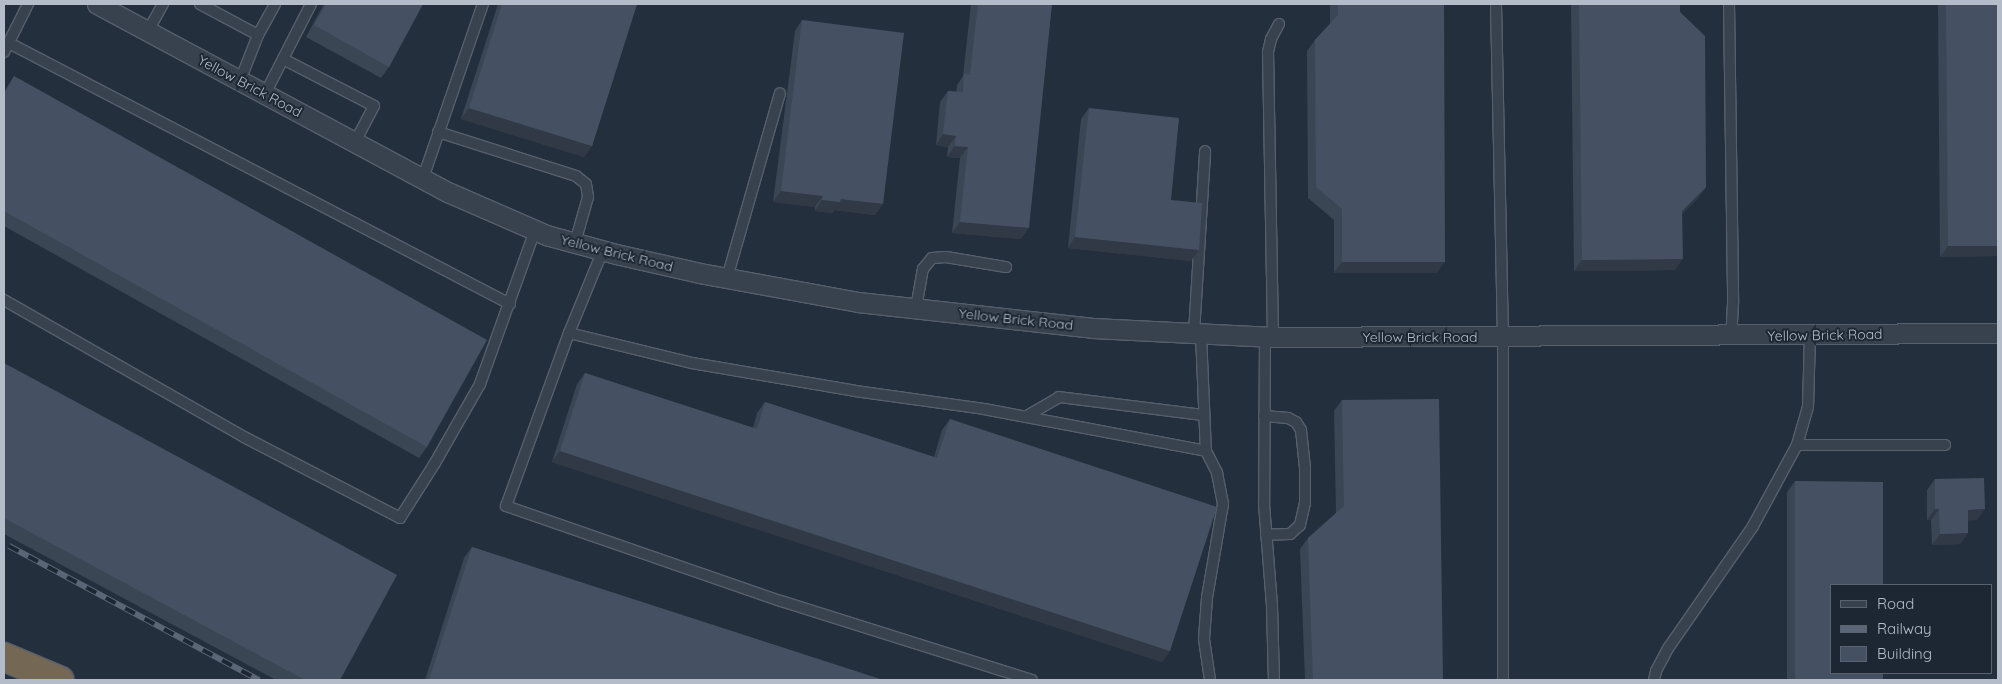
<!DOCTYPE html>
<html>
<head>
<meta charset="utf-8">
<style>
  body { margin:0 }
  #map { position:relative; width:2002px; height:684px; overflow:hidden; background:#242f3e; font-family:Quicksand,sans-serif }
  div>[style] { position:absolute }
  .roads { filter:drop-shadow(1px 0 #565f6c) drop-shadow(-1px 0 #565f6c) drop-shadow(0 1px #565f6c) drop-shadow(0 -1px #565f6c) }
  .lane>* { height:10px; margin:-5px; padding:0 5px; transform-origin:5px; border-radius:5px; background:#38414e }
  .street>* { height:19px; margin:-9.5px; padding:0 9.5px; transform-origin:9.5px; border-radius:9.5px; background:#38414e }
  .highway>* { height:28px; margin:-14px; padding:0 14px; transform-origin:14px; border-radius:14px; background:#746855 }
  .rail>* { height:5.5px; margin-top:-2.75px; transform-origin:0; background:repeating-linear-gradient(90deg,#1d2633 0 11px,#5a6575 0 22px); box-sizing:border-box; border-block:1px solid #5a6575 }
  .wall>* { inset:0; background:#3b4654 }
  .shaded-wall>* { inset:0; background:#303945 }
  .building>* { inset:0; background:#455162 }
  span { translate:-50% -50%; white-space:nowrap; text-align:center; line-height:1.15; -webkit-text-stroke:4px #1d2633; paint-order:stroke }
  .street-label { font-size:14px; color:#b4bcc9 }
  .frame { position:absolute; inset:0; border:5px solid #b4bcc9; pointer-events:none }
  .legend { position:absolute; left:1830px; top:584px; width:162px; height:90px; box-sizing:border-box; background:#1d2633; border:1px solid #59626f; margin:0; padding:6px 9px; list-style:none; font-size:15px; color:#b4bcc9 }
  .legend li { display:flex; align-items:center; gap:10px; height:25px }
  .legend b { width:25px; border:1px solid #59626f }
</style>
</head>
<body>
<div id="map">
  <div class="roads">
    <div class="lane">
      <div style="left:200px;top:4px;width:66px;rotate:28.1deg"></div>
      <div style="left:1496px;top:4px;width:333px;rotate:88.8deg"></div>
      <div style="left:1503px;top:337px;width:343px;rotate:90deg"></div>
      <div style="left:1729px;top:4px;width:299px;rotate:89.2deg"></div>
      <div style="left:1733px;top:303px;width:33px;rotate:93deg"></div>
      <div style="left:148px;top:31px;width:31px;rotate:-61deg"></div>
      <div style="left:9px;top:43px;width:565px;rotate:27.52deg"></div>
      <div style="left:4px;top:52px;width:54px;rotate:-63.4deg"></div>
      <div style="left:283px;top:59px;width:102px;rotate:27.3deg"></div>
      <div style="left:374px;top:106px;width:41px;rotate:117.8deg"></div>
      <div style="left:240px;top:81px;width:49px;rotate:-68.6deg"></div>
      <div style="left:258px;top:35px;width:35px;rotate:-61deg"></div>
      <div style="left:265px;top:94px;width:101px;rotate:-62.9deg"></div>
      <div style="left:438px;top:132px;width:145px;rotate:17.7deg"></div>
      <div style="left:576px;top:176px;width:13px;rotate:39deg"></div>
      <div style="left:586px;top:184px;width:13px;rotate:81deg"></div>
      <div style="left:588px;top:197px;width:48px;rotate:105.8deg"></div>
      <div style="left:423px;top:178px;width:184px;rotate:-71deg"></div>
      <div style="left:603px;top:250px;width:90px;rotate:112.3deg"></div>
      <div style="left:569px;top:333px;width:184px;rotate:110deg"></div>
      <div style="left:506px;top:506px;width:291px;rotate:19.1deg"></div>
      <div style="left:781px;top:601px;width:263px;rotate:17.5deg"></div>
      <div style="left:727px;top:278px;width:192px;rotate:-74deg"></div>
      <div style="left:4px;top:300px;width:276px;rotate:29.7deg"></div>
      <div style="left:244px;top:437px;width:176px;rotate:27.4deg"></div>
      <div style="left:400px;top:518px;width:65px;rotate:-57.5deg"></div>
      <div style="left:435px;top:463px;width:91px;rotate:-60.3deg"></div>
      <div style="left:480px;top:384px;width:164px;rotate:-70.3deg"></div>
      <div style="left:916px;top:308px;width:40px;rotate:-80deg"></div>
      <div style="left:923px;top:269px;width:14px;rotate:-51deg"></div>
      <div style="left:932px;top:258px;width:14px;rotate:-4deg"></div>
      <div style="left:946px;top:257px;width:61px;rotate:9.5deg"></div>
      <div style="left:569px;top:333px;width:127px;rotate:13.7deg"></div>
      <div style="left:692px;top:363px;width:165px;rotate:9.7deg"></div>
      <div style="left:855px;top:391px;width:130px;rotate:7.9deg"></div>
      <div style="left:984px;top:409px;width:226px;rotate:10.7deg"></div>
      <div style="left:1194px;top:333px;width:182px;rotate:-86.5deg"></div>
      <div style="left:1201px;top:334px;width:117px;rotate:87.6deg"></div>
      <div style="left:1206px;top:451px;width:25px;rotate:63deg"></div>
      <div style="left:1217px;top:473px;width:32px;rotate:79deg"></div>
      <div style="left:1223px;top:504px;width:95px;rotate:99.7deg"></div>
      <div style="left:1207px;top:598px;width:41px;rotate:94.2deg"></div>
      <div style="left:1204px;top:639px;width:41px;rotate:81.7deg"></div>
      <div style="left:1265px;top:337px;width:167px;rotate:90.3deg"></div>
      <div style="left:1264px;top:504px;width:102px;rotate:85.5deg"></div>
      <div style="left:1272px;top:606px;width:74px;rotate:88.5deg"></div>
      <div style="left:1273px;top:337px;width:285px;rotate:-91deg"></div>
      <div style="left:1268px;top:52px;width:13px;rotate:-77deg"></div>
      <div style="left:1271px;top:39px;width:17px;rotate:-62deg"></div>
      <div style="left:1264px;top:416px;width:24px;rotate:5deg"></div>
      <div style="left:1288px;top:418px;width:9px;rotate:27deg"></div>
      <div style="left:1296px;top:422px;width:9px;rotate:58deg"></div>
      <div style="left:1301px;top:430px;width:39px;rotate:84deg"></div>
      <div style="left:1305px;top:469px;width:34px;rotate:90deg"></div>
      <div style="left:1305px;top:503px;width:23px;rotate:103deg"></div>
      <div style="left:1300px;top:525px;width:13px;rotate:138deg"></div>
      <div style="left:1290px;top:534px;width:24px;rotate:178deg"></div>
      <div style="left:1025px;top:417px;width:39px;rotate:-30deg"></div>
      <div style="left:1059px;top:397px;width:146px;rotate:7.1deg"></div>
      <div style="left:1797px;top:445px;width:148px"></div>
      <div style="left:1654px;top:680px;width:9px;rotate:-77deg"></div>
      <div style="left:1656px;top:671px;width:27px;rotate:-62deg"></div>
      <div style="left:1669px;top:647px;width:147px;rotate:-55.2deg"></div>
      <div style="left:1753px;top:526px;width:92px;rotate:-61.5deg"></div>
      <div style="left:1797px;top:445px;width:40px;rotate:-74deg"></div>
      <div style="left:1808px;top:407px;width:72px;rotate:-88.4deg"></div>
    </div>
    <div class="street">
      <div style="left:97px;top:4px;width:400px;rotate:28.2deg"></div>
      <div style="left:450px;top:193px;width:105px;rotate:23.6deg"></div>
      <div style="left:546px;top:235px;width:73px;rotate:15.2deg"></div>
      <div style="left:616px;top:254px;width:86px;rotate:12.7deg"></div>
      <div style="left:700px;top:273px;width:161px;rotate:10.4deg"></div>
      <div style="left:858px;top:302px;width:236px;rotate:6.3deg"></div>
      <div style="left:1093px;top:328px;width:180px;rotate:2.9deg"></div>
      <div style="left:1273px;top:337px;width:725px;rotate:-0.32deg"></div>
    </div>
    <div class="highway">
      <div style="left:4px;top:657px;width:60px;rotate:22.7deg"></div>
    </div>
  </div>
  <div class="rail">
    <div style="left:9px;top:546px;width:284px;rotate:28.2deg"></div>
  </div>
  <div class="wall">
    <div style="clip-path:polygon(324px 4px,423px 4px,389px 67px,381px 78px,306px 37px)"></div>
    <div style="clip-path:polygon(498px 4px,637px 4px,592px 146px,584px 157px,461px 119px)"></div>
    <div style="clip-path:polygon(971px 4px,1052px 4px,1021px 239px,952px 233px,960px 158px,947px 157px,948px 147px,936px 145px,940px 102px,948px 91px,956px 92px,957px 85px,963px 76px)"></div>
    <div style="clip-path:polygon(1330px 4px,1444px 4px,1437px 273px,1334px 273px,1334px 220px,1308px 198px,1307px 51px,1315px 40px,1330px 24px)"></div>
    <div style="clip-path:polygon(1571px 4px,1680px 4px,1680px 12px,1706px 187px,1698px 198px,1682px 214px,1675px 270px,1574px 271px)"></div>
    <div style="clip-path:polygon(1938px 4px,1998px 4px,1998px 256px,1940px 257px)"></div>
    <div style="clip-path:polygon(802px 20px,875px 215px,835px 210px,832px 213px,815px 211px,815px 207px,773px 202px,795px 31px)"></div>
    <div style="clip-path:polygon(14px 76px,427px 447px,419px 458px,4px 226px,4px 92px)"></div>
    <div style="clip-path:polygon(1089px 108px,1171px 200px,1191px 261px,1068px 248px,1081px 119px)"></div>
    <div style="clip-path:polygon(4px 363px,340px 680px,276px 680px,4px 534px)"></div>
    <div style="clip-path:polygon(585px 373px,753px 428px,757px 413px,765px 402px,934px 457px,942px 430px,950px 419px,1170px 651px,1162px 662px,552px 462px,577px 384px)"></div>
    <div style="clip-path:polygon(1342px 400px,1443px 680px,1305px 680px,1300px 549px,1308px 538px,1336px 513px,1334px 411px)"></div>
    <div style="clip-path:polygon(1935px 479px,1977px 520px,1968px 520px,1968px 533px,1960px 544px,1932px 545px,1931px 520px,1927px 520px,1927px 490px)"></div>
    <div style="clip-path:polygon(1795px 481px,1883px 680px,1787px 680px,1787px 492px)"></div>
    <div style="clip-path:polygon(472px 547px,883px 680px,425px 680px,464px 558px)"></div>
  </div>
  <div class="shaded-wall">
    <div style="clip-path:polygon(469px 108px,592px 146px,584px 157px,461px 119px)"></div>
    <div style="clip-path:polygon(943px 134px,956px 136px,948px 147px,936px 145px)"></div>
    <div style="clip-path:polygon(955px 146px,968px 147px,960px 158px,947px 157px)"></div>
    <div style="clip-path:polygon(1706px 187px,1698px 198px,1675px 222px,1682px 211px)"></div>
    <div style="clip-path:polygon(781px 191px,823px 196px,815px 207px,773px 202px)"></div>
    <div style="clip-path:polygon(841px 199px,883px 204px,875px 215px,835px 210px,832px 213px,815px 211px,822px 200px)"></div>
    <div style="clip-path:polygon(960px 222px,1029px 228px,1021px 239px,952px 233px)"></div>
    <div style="clip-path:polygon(1075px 237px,1199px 250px,1191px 261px,1068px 248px)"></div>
    <div style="clip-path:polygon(1948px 246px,1998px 246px,1998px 256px,1940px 257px)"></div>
    <div style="clip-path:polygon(1683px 259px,1675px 270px,1574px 271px,1582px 260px)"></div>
    <div style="clip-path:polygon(1342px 262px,1445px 262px,1437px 273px,1334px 273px)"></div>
    <div style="clip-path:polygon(560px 451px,1170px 651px,1162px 662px,552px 462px)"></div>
    <div style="clip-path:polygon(1935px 509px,1939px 509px,1931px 520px,1927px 520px)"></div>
    <div style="clip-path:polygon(1985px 509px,1977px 520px,1960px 521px,1968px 510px)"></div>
    <div style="clip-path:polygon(1968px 533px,1960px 544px,1932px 545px,1940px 534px)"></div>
  </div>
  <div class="building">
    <div style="clip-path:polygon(326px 4px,423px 4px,389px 67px,314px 25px)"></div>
    <div style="clip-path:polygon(502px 4px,637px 4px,592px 146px,469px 108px)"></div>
    <div style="clip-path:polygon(978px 4px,1052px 4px,1029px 228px,960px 222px,968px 147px,955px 146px,956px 136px,943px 134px,948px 91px,963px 92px,964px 74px,970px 75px)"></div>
    <div style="clip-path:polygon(1338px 4px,1444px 4px,1445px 262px,1342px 262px,1342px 209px,1316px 187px,1315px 40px,1338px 15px)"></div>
    <div style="clip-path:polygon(1579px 4px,1680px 4px,1680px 12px,1705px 36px,1706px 187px,1682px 211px,1683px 259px,1582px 260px)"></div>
    <div style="clip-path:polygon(1946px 4px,1998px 4px,1998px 246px,1948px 246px)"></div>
    <div style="clip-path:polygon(802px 20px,904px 33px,883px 204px,841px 199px,840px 202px,822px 200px,823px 196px,781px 191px)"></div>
    <div style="clip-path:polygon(14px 76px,487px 340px,427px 447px,4px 211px,4px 95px)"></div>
    <div style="clip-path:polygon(1089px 108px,1179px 118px,1171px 200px,1202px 203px,1199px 250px,1075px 237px)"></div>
    <div style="clip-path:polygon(4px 363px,397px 575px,340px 680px,305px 680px,4px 518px)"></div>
    <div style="clip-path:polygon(585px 373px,757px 429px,765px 402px,937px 458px,950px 419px,1217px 507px,1170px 651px,560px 451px)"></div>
    <div style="clip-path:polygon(1439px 399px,1443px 680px,1313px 680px,1308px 538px,1344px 506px,1342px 400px)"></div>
    <div style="clip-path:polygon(1984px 478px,1985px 509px,1968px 510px,1968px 533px,1940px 534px,1939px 509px,1935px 509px,1935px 479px)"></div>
    <div style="clip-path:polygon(1795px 481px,1883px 482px,1883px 585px,1831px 585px,1831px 673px,1883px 673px,1883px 680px,1795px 680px)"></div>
    <div style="clip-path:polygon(472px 547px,883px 680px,429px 680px)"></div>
  </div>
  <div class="street-label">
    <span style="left:250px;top:86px;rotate:28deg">Yellow Brick Road</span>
    <span style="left:617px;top:253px;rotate:14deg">Yellow Brick Road</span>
    <span style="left:1016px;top:319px;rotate:6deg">Yellow Brick Road</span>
    <span style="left:1825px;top:335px;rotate:-1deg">Yellow Brick Road</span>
    <span style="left:1420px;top:337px">Yellow Brick Road</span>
  </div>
  <div class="frame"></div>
  <ul class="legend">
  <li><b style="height:6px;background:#38414e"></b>Road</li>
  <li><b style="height:6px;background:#5a6575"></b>Railway</li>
  <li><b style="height:14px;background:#455162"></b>Building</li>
  </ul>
</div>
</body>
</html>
